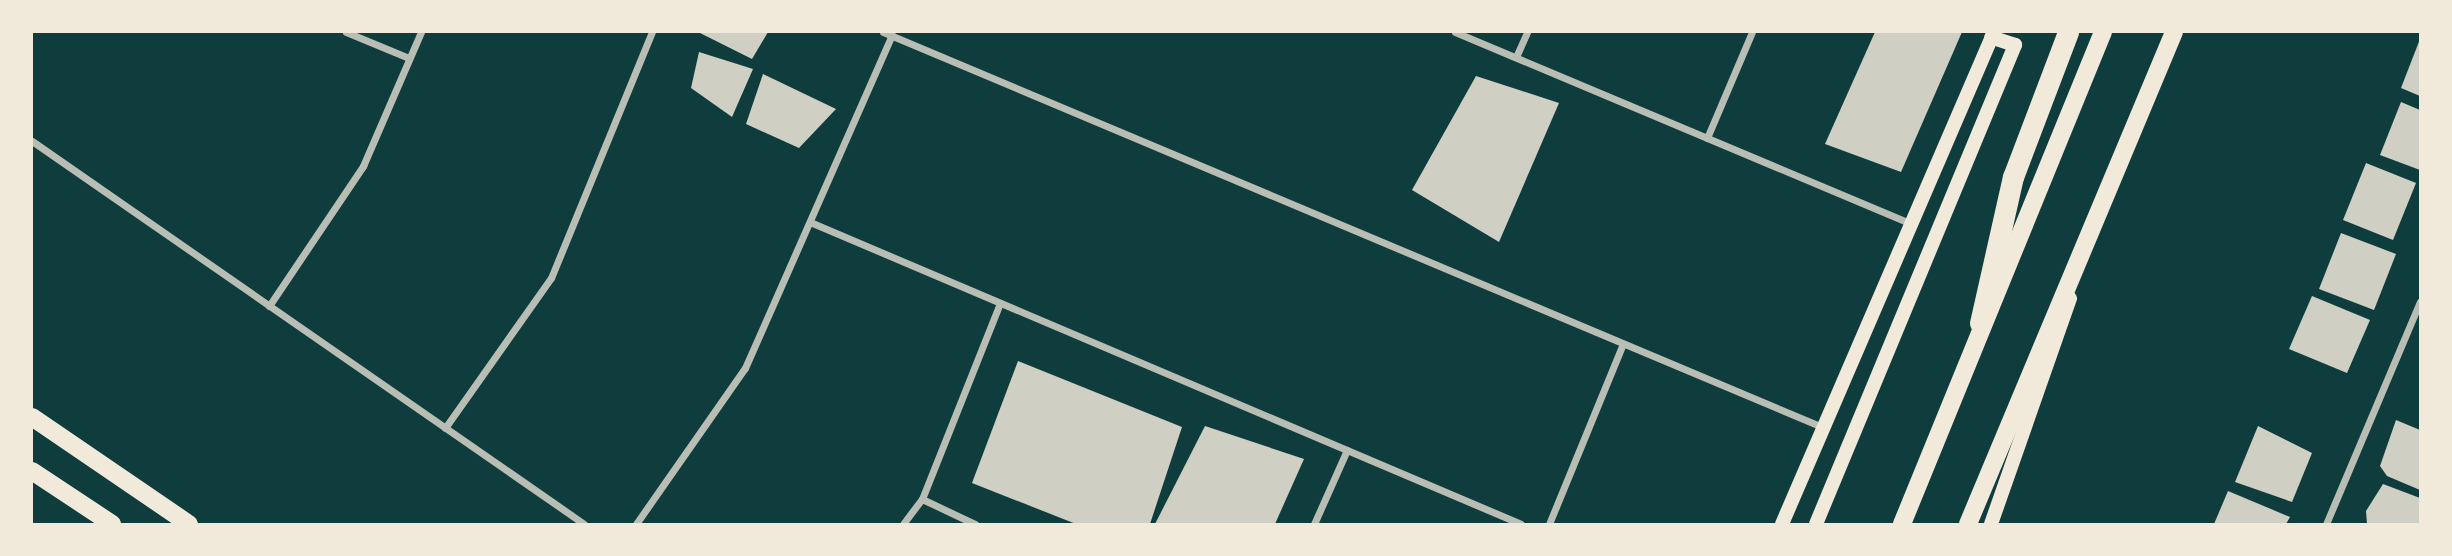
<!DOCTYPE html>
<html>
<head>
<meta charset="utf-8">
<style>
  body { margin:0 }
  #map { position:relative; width:2452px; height:556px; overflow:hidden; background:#0f3d3e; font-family:Arial,sans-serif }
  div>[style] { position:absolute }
  .building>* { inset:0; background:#cfcfc3 }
  .minor>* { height:7px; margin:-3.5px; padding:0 3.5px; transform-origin:3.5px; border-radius:3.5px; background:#b8beb3 }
  .secondary>* { height:14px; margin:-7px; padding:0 7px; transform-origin:7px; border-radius:7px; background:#f1e9da }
  .primary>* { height:18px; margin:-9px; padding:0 9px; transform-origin:9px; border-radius:9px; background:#f1e9da }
  .motorway>* { height:21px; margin:-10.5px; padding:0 10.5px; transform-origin:10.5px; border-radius:10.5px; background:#f1e9da }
  span { translate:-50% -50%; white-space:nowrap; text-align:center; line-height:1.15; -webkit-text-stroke:7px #f1e9da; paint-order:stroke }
  .frame { position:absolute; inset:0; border:33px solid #f1e9da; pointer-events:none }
</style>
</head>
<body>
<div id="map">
  <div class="building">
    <div style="clip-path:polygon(698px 32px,768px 32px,752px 59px)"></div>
    <div style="clip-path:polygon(1875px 32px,1962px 32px,1901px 172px,1825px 144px)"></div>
    <div style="clip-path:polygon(2420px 39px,2420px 96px,2401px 88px)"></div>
    <div style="clip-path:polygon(699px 52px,753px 69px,732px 117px,691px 88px)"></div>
    <div style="clip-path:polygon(763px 74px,836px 109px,799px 148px,746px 124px)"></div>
    <div style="clip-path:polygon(1476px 76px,1559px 103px,1499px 242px,1412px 190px)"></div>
    <div style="clip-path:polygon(2401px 102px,2420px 110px,2420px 170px,2380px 155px)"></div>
    <div style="clip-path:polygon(2366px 163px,2416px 183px,2393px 240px,2343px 220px)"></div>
    <div style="clip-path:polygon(2341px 233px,2396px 254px,2374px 310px,2319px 289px)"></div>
    <div style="clip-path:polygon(2312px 296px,2370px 320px,2347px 373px,2289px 349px)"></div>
    <div style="clip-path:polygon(1018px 361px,1182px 427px,1150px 524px,1076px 524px,972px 483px)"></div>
    <div style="clip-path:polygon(2396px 420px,2420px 430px,2420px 490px,2387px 476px,2380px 466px)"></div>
    <div style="clip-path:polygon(1205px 426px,1304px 459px,1275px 524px,1155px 524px)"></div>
    <div style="clip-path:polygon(2258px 426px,2312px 453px,2292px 502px,2235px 482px)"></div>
    <div style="clip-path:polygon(2383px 484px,2420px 498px,2420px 524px,2367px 524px,2366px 511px)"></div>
    <div style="clip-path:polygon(2228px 491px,2290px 517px,2286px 524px,2214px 524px)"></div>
  </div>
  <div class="minor">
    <div style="left:346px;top:32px;width:68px;rotate:22.4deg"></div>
    <div style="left:883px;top:32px;width:1019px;rotate:22.81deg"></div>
    <div style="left:1455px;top:32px;width:493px;rotate:22.8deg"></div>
    <div style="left:1516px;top:57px;width:27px;rotate:-66deg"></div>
    <div style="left:1707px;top:138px;width:115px;rotate:-67deg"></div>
    <div style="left:32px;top:141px;width:672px;rotate:34.75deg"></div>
    <div style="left:810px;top:222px;width:772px;rotate:23.01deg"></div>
    <div style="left:269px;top:306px;width:169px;rotate:-56.1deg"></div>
    <div style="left:363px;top:166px;width:146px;rotate:-66.6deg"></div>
    <div style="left:445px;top:428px;width:184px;rotate:-54.8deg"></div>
    <div style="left:551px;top:278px;width:266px;rotate:-67.7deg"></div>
    <div style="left:922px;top:499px;width:59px;rotate:25.3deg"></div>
    <div style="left:636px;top:524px;width:190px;rotate:-55.1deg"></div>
    <div style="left:745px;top:368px;width:364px;rotate:-66.2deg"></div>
    <div style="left:903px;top:524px;width:31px;rotate:-53deg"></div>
    <div style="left:922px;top:499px;width:211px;rotate:-68.3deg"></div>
    <div style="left:1314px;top:524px;width:81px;rotate:-66deg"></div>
    <div style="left:1549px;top:524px;width:192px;rotate:-67.7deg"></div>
    <div style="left:2326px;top:524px;width:241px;rotate:-67.1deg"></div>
  </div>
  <div class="secondary">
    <div style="left:1782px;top:524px;width:536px;rotate:-66.69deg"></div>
    <div style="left:1816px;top:524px;width:519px;rotate:-67.44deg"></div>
    <div style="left:2015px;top:45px;width:25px;rotate:-162deg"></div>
    <div style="left:1991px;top:524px;width:239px;rotate:-70.7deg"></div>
  </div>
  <div class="primary">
    <div style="left:32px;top:417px;width:190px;rotate:34.3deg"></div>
    <div style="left:32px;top:471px;width:96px;rotate:33.5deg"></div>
    <div style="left:1902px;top:524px;width:531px;rotate:-67.78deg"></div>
    <div style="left:1968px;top:524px;width:533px;rotate:-67.28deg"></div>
  </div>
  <div class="motorway">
    <div style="left:1980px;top:323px;width:150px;rotate:-77.3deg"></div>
    <div style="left:2013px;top:177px;width:155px;rotate:-69.2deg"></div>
  </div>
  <div class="frame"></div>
</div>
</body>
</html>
